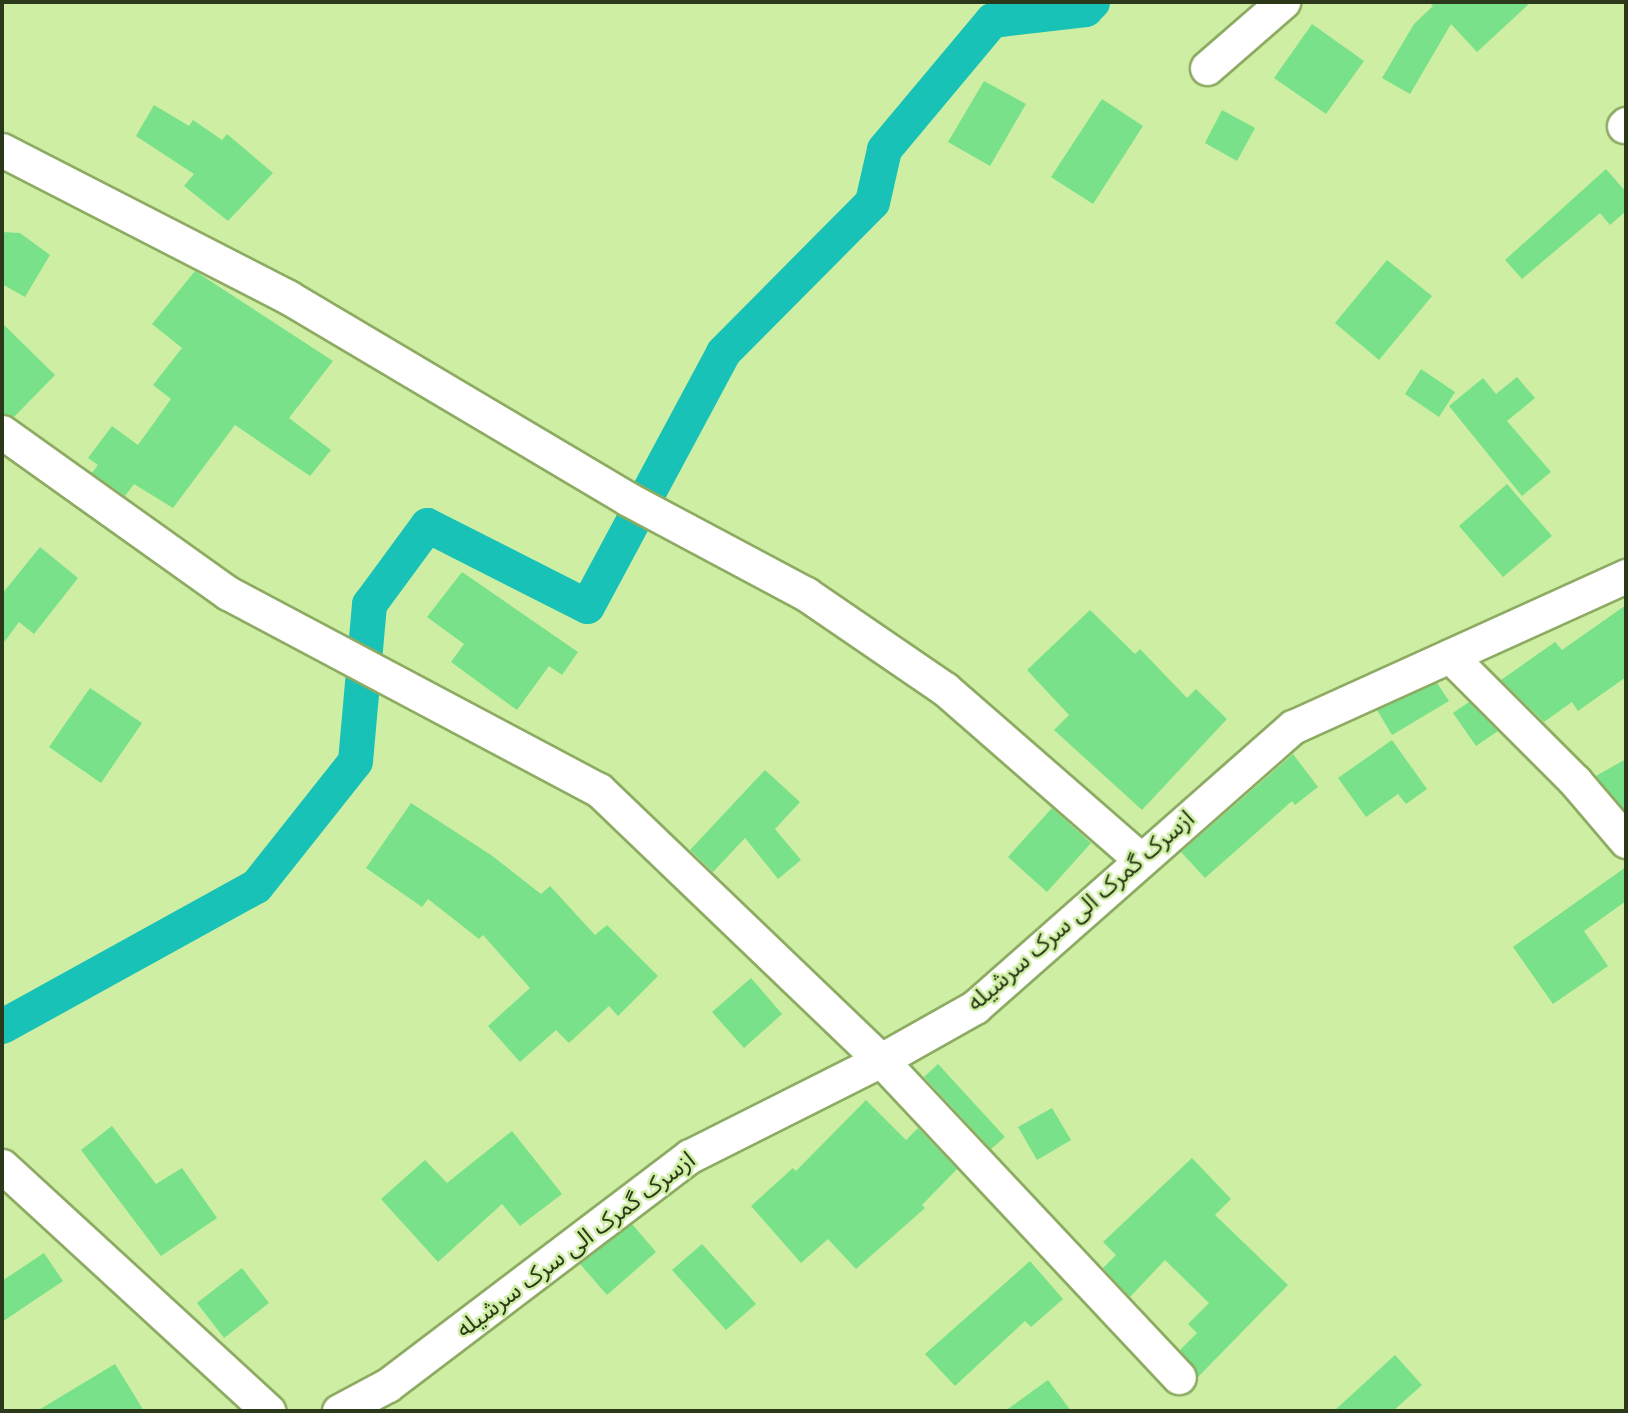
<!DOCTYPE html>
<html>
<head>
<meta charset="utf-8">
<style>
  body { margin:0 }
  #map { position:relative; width:1628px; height:1413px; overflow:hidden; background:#ceefa3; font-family:"Times New Roman","Noto Sans Arabic",serif }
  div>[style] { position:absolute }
  .canal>* { height:35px; margin:-17.5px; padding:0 17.5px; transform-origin:17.5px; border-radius:17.5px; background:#19c2b7 }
  .building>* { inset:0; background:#78e189 }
  .roads { filter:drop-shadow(2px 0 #8dab62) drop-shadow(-2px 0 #8dab62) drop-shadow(0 2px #8dab62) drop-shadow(0 -2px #8dab62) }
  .minor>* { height:33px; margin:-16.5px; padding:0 16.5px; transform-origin:16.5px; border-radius:16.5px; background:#fff }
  span { translate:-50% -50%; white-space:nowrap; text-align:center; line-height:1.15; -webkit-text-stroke:5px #ceefa3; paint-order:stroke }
  .street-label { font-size:24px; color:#2b3819 }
  .frame { position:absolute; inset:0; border:4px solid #2b3819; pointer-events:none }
</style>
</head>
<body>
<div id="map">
  <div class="canal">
    <div style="left:2px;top:1026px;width:290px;rotate:-28.9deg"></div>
    <div style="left:256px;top:886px;width:159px;rotate:-51.6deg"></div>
    <div style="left:355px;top:761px;width:158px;rotate:-84.9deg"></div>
    <div style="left:369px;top:604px;width:98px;rotate:-53.7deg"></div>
    <div style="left:427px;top:525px;width:179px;rotate:26.9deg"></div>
    <div style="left:587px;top:606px;width:288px;rotate:-61.8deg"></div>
    <div style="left:723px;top:352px;width:211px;rotate:-45.2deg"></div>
    <div style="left:872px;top:202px;width:54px;rotate:-77.2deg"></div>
    <div style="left:884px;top:149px;width:168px;rotate:-50.1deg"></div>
    <div style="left:992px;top:20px;width:94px;rotate:-6.7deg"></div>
    <div style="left:1085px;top:9px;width:10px;rotate:-45deg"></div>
  </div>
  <div class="building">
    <div style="clip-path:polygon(1429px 2px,1531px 2px,1477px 52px,1451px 24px,1410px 94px,1382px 78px,1414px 24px,1433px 6px)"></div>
    <div style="clip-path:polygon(1312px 24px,1364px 61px,1326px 114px,1274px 78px)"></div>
    <div style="clip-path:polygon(984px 81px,1026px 104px,990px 166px,948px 142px)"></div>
    <div style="clip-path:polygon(1102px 99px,1143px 126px,1093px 204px,1051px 177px)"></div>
    <div style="clip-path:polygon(154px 105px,189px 126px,193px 120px,222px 140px,227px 134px,273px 173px,228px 221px,184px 186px,194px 174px,136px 136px)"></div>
    <div style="clip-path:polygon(1222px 110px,1255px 128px,1237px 161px,1205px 143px)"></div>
    <div style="clip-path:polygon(1606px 169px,1626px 192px,1626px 211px,1610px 225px,1600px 213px,1522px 279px,1505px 260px)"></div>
    <div style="clip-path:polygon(2px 232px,20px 233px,50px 255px,25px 297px,2px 284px)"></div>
    <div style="clip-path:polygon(1387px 260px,1432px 296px,1379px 360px,1335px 323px)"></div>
    <div style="clip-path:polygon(195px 271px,333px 361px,289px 418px,331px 450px,310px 476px,235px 425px,173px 508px,134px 484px,125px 496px,92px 473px,98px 465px,88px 458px,112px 426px,138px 445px,171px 399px,153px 385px,182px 348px,152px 324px)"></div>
    <div style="clip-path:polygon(2px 323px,55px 375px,14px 417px,2px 413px)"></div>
    <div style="clip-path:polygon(1421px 369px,1455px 392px,1439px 417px,1405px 394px)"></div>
    <div style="clip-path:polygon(1517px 377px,1535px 398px,1507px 421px,1551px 472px,1522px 496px,1449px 406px,1483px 378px,1496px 394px)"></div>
    <div style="clip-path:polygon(1507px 484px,1552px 536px,1503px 577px,1459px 526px)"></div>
    <div style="clip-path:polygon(40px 547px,78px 578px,34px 634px,19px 622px,2px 645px,2px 594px)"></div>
    <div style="clip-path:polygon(462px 572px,578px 652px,562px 675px,549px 666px,517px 710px,451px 662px,464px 644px,427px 617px)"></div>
    <div style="clip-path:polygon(1626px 605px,1626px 677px,1578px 711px,1572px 702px,1544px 722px,1501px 680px,1555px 642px,1562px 650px)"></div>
    <div style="clip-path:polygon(1090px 610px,1135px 654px,1140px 649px,1187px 698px,1196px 689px,1227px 719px,1142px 810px,1054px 730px,1069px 715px,1027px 670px)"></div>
    <div style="clip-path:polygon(1437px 683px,1449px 701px,1392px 735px,1377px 710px)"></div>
    <div style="clip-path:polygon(90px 688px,142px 723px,101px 783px,49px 747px)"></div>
    <div style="clip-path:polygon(1469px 702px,1498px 731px,1476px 746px,1453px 713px)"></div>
    <div style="clip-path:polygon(1392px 740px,1427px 789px,1406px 804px,1398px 794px,1366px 817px,1338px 778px)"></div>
    <div style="clip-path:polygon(1293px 754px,1318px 787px,1295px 805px,1292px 801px,1205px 878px,1181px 852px)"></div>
    <div style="clip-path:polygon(1626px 759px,1626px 812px,1596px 776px)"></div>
    <div style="clip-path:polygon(765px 770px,800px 802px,775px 829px,801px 860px,778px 879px,745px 838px,713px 872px,690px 850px)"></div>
    <div style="clip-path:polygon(411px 803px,491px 855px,541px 894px,550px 886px,595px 935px,607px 925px,658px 976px,618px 1016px,609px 1006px,569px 1043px,556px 1030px,520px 1062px,488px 1026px,530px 988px,483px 935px,479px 939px,428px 899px,422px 907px,366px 868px)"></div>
    <div style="clip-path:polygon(1052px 808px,1091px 843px,1047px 892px,1008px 857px)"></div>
    <div style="clip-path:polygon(1626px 867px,1626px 901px,1584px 931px,1608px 966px,1553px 1004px,1513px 947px)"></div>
    <div style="clip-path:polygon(751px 978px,782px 1014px,744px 1048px,712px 1012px)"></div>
    <div style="clip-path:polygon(938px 1064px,1005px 1137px,991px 1149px,924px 1077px)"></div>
    <div style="clip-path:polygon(866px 1100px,906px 1140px,918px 1128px,957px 1169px,922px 1205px,925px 1208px,856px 1269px,828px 1239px,801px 1263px,751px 1206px,793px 1168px,796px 1171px)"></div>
    <div style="clip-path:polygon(1052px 1108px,1071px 1140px,1037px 1160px,1018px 1127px)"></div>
    <div style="clip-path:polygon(112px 1126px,156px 1184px,182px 1168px,217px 1218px,161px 1256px,81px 1150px)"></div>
    <div style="clip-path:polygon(512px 1131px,562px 1194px,520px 1226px,502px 1204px,438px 1262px,381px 1199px,425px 1160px,447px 1183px)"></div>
    <div style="clip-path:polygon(1192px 1158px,1231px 1199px,1215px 1215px,1288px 1285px,1198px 1377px,1180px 1350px,1197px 1333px,1188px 1324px,1209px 1303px,1165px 1260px,1130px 1297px,1103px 1268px,1116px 1255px,1103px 1242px)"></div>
    <div style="clip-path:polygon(632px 1224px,656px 1252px,607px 1295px,580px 1264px)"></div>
    <div style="clip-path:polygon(702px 1244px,756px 1304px,726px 1330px,672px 1270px)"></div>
    <div style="clip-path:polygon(44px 1253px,63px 1281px,2px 1322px,2px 1281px)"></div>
    <div style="clip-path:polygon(1030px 1261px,1063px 1299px,1031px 1327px,1025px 1321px,955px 1386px,925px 1354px)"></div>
    <div style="clip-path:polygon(242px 1268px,269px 1303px,224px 1338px,197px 1303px)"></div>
    <div style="clip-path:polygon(1395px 1355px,1422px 1385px,1393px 1411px,1334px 1411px)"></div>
    <div style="clip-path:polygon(115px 1364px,144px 1411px,37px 1411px)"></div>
    <div style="clip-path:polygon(1048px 1380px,1071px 1411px,1005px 1411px)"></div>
  </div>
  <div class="roads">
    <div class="minor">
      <div style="left:1207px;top:68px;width:101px;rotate:-41deg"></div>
      <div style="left:1624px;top:126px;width:3px;rotate:-45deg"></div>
      <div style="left:2px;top:150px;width:322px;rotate:27.2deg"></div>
      <div style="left:288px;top:297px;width:395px;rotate:30.7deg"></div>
      <div style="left:628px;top:499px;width:202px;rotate:28.1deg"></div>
      <div style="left:806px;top:594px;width:168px;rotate:34.4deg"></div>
      <div style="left:945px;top:689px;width:260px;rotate:41.1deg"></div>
      <div style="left:2px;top:432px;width:277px;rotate:35.5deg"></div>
      <div style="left:228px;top:593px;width:420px;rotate:28deg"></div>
      <div style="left:599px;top:790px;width:390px;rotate:43.8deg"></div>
      <div style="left:881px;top:1060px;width:435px;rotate:46.8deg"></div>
      <div style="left:1450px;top:656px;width:177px;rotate:45deg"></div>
      <div style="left:1575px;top:781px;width:79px;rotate:49.6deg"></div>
      <div style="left:2px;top:1166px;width:362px;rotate:42.6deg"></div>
      <div style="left:339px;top:1411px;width:55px;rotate:-28deg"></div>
      <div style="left:388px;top:1385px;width:379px;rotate:-37.2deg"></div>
      <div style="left:690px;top:1156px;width:214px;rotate:-26.7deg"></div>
      <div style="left:881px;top:1060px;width:108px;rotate:-29.4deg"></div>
      <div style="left:975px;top:1007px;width:424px;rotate:-41.4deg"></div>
      <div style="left:1293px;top:727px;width:366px;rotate:-24.4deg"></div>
    </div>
  </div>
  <div class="street-label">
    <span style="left:1081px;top:911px;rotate:-41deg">ازسرک گمرک الی سرک سرشیله</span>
    <span style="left:576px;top:1245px;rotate:-37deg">ازسرک گمرک الی سرک سرشیله</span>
  </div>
  <div class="frame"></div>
</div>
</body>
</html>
